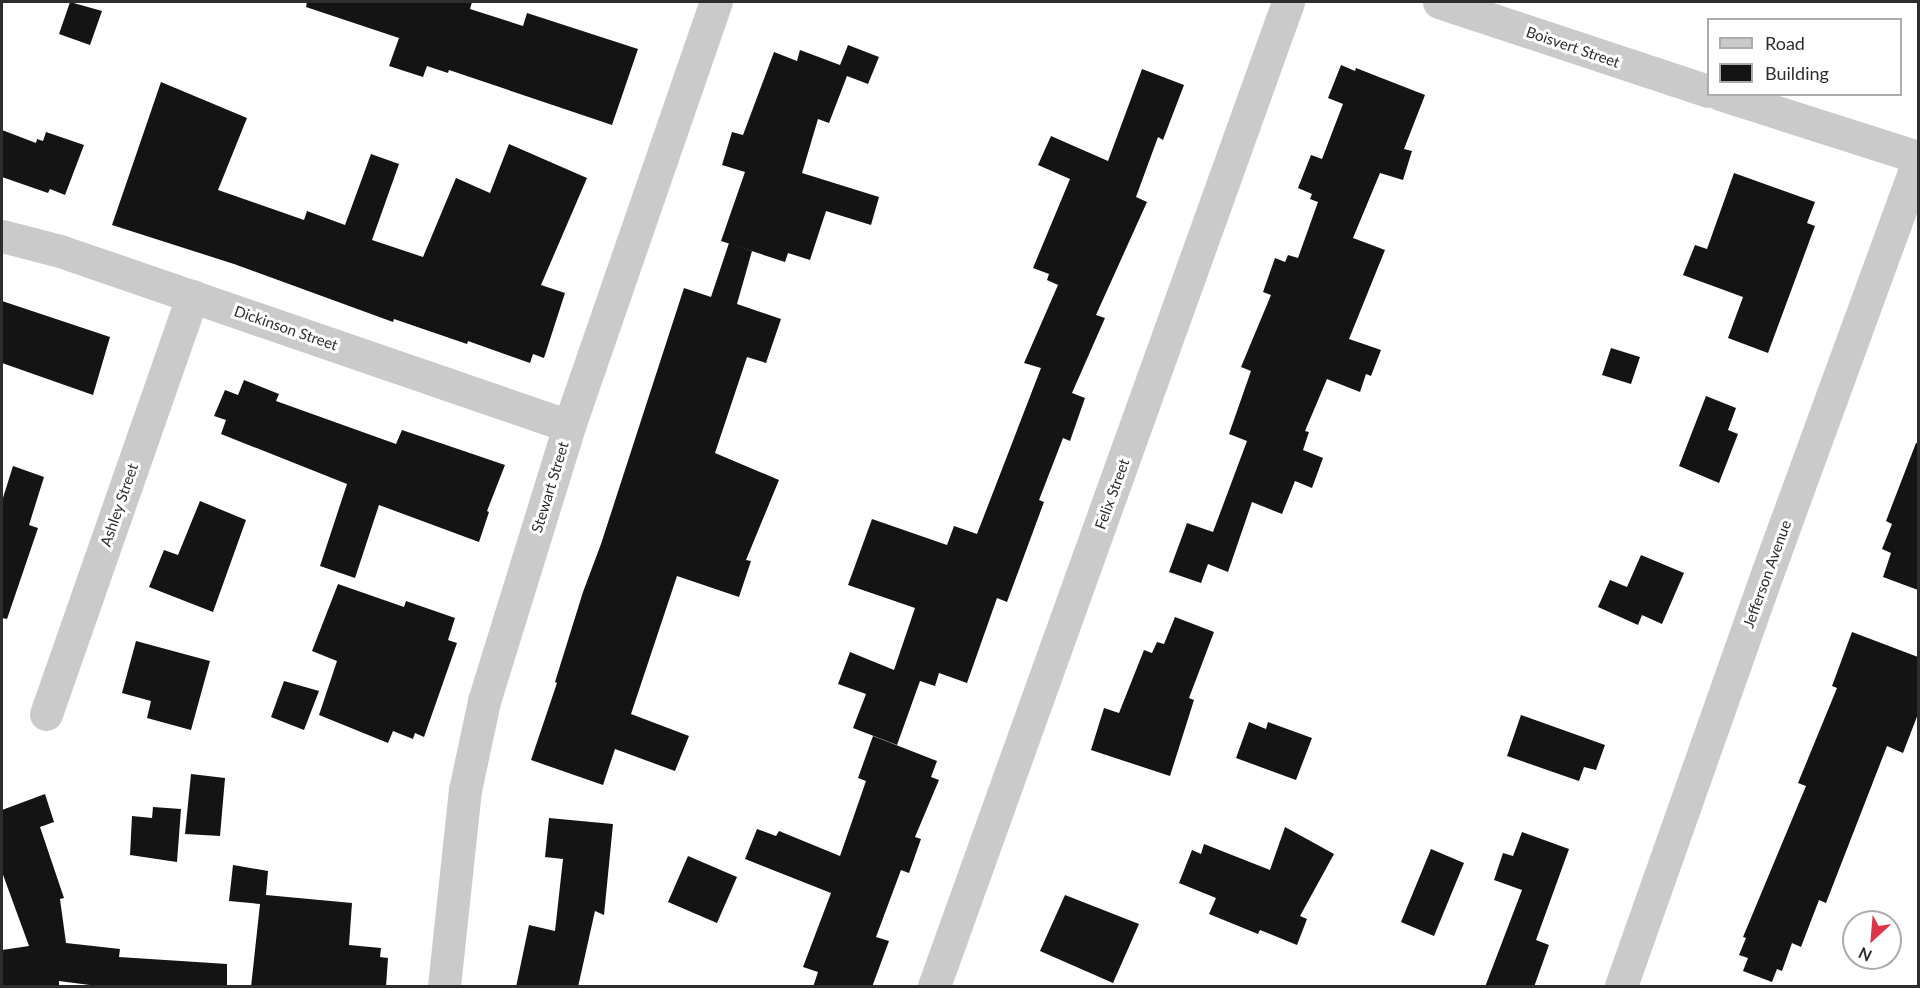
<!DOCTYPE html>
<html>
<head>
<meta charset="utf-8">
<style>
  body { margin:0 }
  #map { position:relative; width:1920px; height:988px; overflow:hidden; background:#fff; font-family:Lato,sans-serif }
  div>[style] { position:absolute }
  .building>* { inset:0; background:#141414 }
  .minor>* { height:33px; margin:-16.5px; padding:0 16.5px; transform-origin:16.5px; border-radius:16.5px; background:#cacaca }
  span { translate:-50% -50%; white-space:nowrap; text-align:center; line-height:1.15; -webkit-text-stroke:6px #fff; paint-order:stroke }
  .street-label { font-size:15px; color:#2d2d2d }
  .frame { position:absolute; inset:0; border:3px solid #2d2d2d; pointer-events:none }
  .legend { position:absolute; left:1707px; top:18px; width:195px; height:78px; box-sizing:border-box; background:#fff; border:2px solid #ababab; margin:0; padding:8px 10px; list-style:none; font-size:18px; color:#2d2d2d }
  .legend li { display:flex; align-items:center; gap:12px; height:30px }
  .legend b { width:30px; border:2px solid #ababab }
  .north { position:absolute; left:1842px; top:910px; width:60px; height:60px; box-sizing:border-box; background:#fff; border:2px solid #ababab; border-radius:50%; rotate:206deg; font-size:16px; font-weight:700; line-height:24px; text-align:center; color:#2d2d2d }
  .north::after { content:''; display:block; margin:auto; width:21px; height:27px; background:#dd3548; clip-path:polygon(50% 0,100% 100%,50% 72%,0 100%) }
</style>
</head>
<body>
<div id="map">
  <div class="building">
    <div style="clip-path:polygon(70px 2px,102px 11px,90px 45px,59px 34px)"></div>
    <div style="clip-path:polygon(307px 2px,472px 2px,470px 9px,523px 26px,527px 13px,638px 49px,612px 125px,449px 70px,448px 73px,427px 66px,423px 77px,389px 66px,399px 38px,306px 7px)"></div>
    <div style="clip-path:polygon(848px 45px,879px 57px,868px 84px,847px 76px,829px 123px,818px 119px,802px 173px,879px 197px,871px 225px,826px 211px,810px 260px,788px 253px,785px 262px,721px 241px,745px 172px,722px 165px,732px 132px,743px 135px,774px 52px,797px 61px,800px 50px,840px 65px)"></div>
    <div style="clip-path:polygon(1341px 65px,1355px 71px,1356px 68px,1425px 95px,1404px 149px,1412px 151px,1403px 180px,1380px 173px,1353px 238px,1385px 250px,1349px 339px,1381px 350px,1371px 376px,1366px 374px,1360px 392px,1327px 379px,1305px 431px,1309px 432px,1303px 450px,1323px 458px,1312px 488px,1295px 481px,1282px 514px,1252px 502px,1228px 572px,1208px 564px,1201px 583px,1169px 572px,1187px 523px,1213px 532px,1247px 441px,1229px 434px,1251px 371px,1241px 367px,1271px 295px,1263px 292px,1275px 258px,1285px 262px,1288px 255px,1298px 258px,1318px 202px,1310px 199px,1312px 194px,1298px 188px,1311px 155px,1322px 159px,1343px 104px,1328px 98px)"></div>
    <div style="clip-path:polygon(1142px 69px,1184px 85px,1163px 140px,1158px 137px,1136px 197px,1147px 202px,1096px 315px,1105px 318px,1072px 393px,1085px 398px,1070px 441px,1063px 438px,1039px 500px,1044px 502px,1007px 602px,997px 598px,967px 683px,939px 673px,935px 686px,920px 681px,897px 745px,853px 728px,866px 694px,838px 684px,850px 652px,894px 670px,915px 608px,848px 585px,872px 519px,947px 545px,954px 526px,977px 534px,1041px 368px,1024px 363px,1058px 285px,1047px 280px,1049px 274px,1033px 268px,1070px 179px,1038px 165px,1051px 136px,1108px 161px)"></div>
    <div style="clip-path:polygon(161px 82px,247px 118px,218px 190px,304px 220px,307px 211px,345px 225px,371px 154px,399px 164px,372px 240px,423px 257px,456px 178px,490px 193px,509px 144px,587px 178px,541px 285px,565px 293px,544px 358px,533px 354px,530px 363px,468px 341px,467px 344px,394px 319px,393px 322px,234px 264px,112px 225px)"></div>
    <div style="clip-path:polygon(2px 130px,36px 143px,37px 139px,43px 141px,46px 132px,84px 145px,65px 195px,50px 189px,48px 193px,2px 177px)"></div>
    <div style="clip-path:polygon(1734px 173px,1815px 202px,1807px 223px,1815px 226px,1768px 353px,1728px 338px,1743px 297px,1683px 275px,1695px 245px,1707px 249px)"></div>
    <div style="clip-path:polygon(729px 243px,752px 251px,737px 304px,781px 319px,766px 363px,747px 357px,715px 453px,779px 480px,746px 560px,751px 561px,739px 597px,677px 576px,631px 714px,689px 736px,675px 771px,615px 749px,603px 785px,531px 760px,557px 683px,555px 682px,583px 592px,601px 544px,684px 288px,711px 297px)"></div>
    <div style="clip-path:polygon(2px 301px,110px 337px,93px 395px,2px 363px)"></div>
    <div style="clip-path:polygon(1611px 348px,1640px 357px,1631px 384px,1602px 375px)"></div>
    <div style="clip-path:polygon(244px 380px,279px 394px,276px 401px,396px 444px,402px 430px,505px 465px,487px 511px,489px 512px,479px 542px,379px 505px,355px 578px,320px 566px,347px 484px,221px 434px,226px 420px,214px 416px,225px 390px,238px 395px)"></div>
    <div style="clip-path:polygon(1706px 396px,1736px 408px,1728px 430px,1738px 434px,1719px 483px,1679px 466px)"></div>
    <div style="clip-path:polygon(1916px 443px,1918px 443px,1918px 590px,1883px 577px,1891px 553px,1882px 549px,1892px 524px,1886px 521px)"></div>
    <div style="clip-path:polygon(13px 466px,44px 477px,29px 525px,38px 528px,7px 619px,2px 618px,2px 501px)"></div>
    <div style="clip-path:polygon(200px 501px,246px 520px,213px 612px,149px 587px,164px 550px,178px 555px)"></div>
    <div style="clip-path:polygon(1641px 555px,1684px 573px,1662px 624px,1642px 615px,1638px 625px,1598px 607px,1610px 580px,1627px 587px)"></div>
    <div style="clip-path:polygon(338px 584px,404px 607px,406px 601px,455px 618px,448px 640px,457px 643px,424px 737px,415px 733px,413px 739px,393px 731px,388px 743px,319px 715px,337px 661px,312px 651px)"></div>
    <div style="clip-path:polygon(1175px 617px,1214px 632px,1189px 698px,1194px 700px,1170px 776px,1091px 750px,1104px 708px,1119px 713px,1144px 650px,1152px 653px,1157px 642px,1164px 644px)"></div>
    <div style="clip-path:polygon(1852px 632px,1918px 657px,1918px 714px,1903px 753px,1887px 746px,1826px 903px,1819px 900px,1801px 947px,1792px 943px,1782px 971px,1777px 969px,1772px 982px,1743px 971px,1748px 958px,1739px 955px,1746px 938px,1743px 937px,1806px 786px,1798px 783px,1837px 688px,1832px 686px)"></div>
    <div style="clip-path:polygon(136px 641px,210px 661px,191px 730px,147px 718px,151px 701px,122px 693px)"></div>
    <div style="clip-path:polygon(284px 681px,319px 691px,304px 730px,271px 717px)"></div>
    <div style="clip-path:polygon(1521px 715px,1605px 745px,1596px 770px,1584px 767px,1579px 781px,1507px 756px)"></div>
    <div style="clip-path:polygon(1249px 722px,1266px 729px,1268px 722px,1312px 738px,1296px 780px,1236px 758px)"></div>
    <div style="clip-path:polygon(873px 736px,937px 761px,931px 777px,939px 780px,915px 837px,921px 839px,909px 873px,901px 870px,876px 937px,889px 941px,872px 987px,813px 987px,818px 972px,803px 967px,831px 893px,745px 859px,757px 829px,776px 836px,779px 831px,840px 856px,866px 781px,858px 778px)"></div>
    <div style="clip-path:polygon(191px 774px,225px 778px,220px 836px,185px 834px)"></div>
    <div style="clip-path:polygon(45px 794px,54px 822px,40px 827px,64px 898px,60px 899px,66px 943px,120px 949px,119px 957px,227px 964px,227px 987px,105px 987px,59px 981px,59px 987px,2px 987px,2px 950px,29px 946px,2px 872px,2px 810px)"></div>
    <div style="clip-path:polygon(153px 807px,181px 809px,177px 862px,130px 855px,132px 816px,152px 818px)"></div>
    <div style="clip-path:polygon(549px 818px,613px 824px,604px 915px,595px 911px,578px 987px,516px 987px,529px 925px,555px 931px,563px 859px,545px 857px)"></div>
    <div style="clip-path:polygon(1285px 827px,1334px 854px,1300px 916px,1307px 919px,1297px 945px,1260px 930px,1258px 934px,1209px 914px,1216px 898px,1179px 883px,1192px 850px,1201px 854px,1204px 844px,1270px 870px)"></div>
    <div style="clip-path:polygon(1522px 832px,1569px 849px,1536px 940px,1549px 945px,1534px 987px,1485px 987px,1522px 890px,1494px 880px,1503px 853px,1513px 856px)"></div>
    <div style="clip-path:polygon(1431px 849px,1464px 863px,1434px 936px,1401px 922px)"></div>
    <div style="clip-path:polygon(688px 856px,737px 877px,717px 923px,668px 902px)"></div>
    <div style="clip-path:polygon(233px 865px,268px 871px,266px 895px,352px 903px,349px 945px,381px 948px,380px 957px,388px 958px,386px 987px,251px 987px,260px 904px,229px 901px)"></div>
    <div style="clip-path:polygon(1065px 895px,1139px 924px,1113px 983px,1040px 951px)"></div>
  </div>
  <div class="minor">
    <div style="left:1439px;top:2px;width:283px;rotate:18.3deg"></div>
    <div style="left:1720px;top:94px;width:208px;rotate:17.7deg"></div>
    <div style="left:2px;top:236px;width:60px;rotate:14.5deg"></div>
    <div style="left:60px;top:251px;width:538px;rotate:18.97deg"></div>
    <div style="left:46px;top:714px;width:443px;rotate:-70.7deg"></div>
    <div style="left:444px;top:986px;width:197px;rotate:-83.9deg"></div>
    <div style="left:465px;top:790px;width:91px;rotate:-77.9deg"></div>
    <div style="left:484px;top:701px;width:288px;rotate:-72.8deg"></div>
    <div style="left:569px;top:426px;width:449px;rotate:-70.9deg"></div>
    <div style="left:934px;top:986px;width:1046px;rotate:-70.21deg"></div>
    <div style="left:1621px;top:986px;width:440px;rotate:-70.5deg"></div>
    <div style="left:1768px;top:571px;width:436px;rotate:-69.9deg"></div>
  </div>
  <div class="street-label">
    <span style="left:1573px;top:47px;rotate:19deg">Boisvert Street</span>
    <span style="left:286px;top:328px;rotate:19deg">Dickinson Street</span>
    <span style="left:550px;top:487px;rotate:-73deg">Stewart Street</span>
    <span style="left:1112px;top:494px;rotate:-70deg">Felix Street</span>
    <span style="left:119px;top:505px;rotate:-71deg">Ashley Street</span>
    <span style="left:1767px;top:574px;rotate:-70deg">Jefferson Avenue</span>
  </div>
  <div class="frame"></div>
  <ul class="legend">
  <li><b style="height:8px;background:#cacaca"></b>Road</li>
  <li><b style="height:16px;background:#141414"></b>Building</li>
  </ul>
  <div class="north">N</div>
</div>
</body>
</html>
